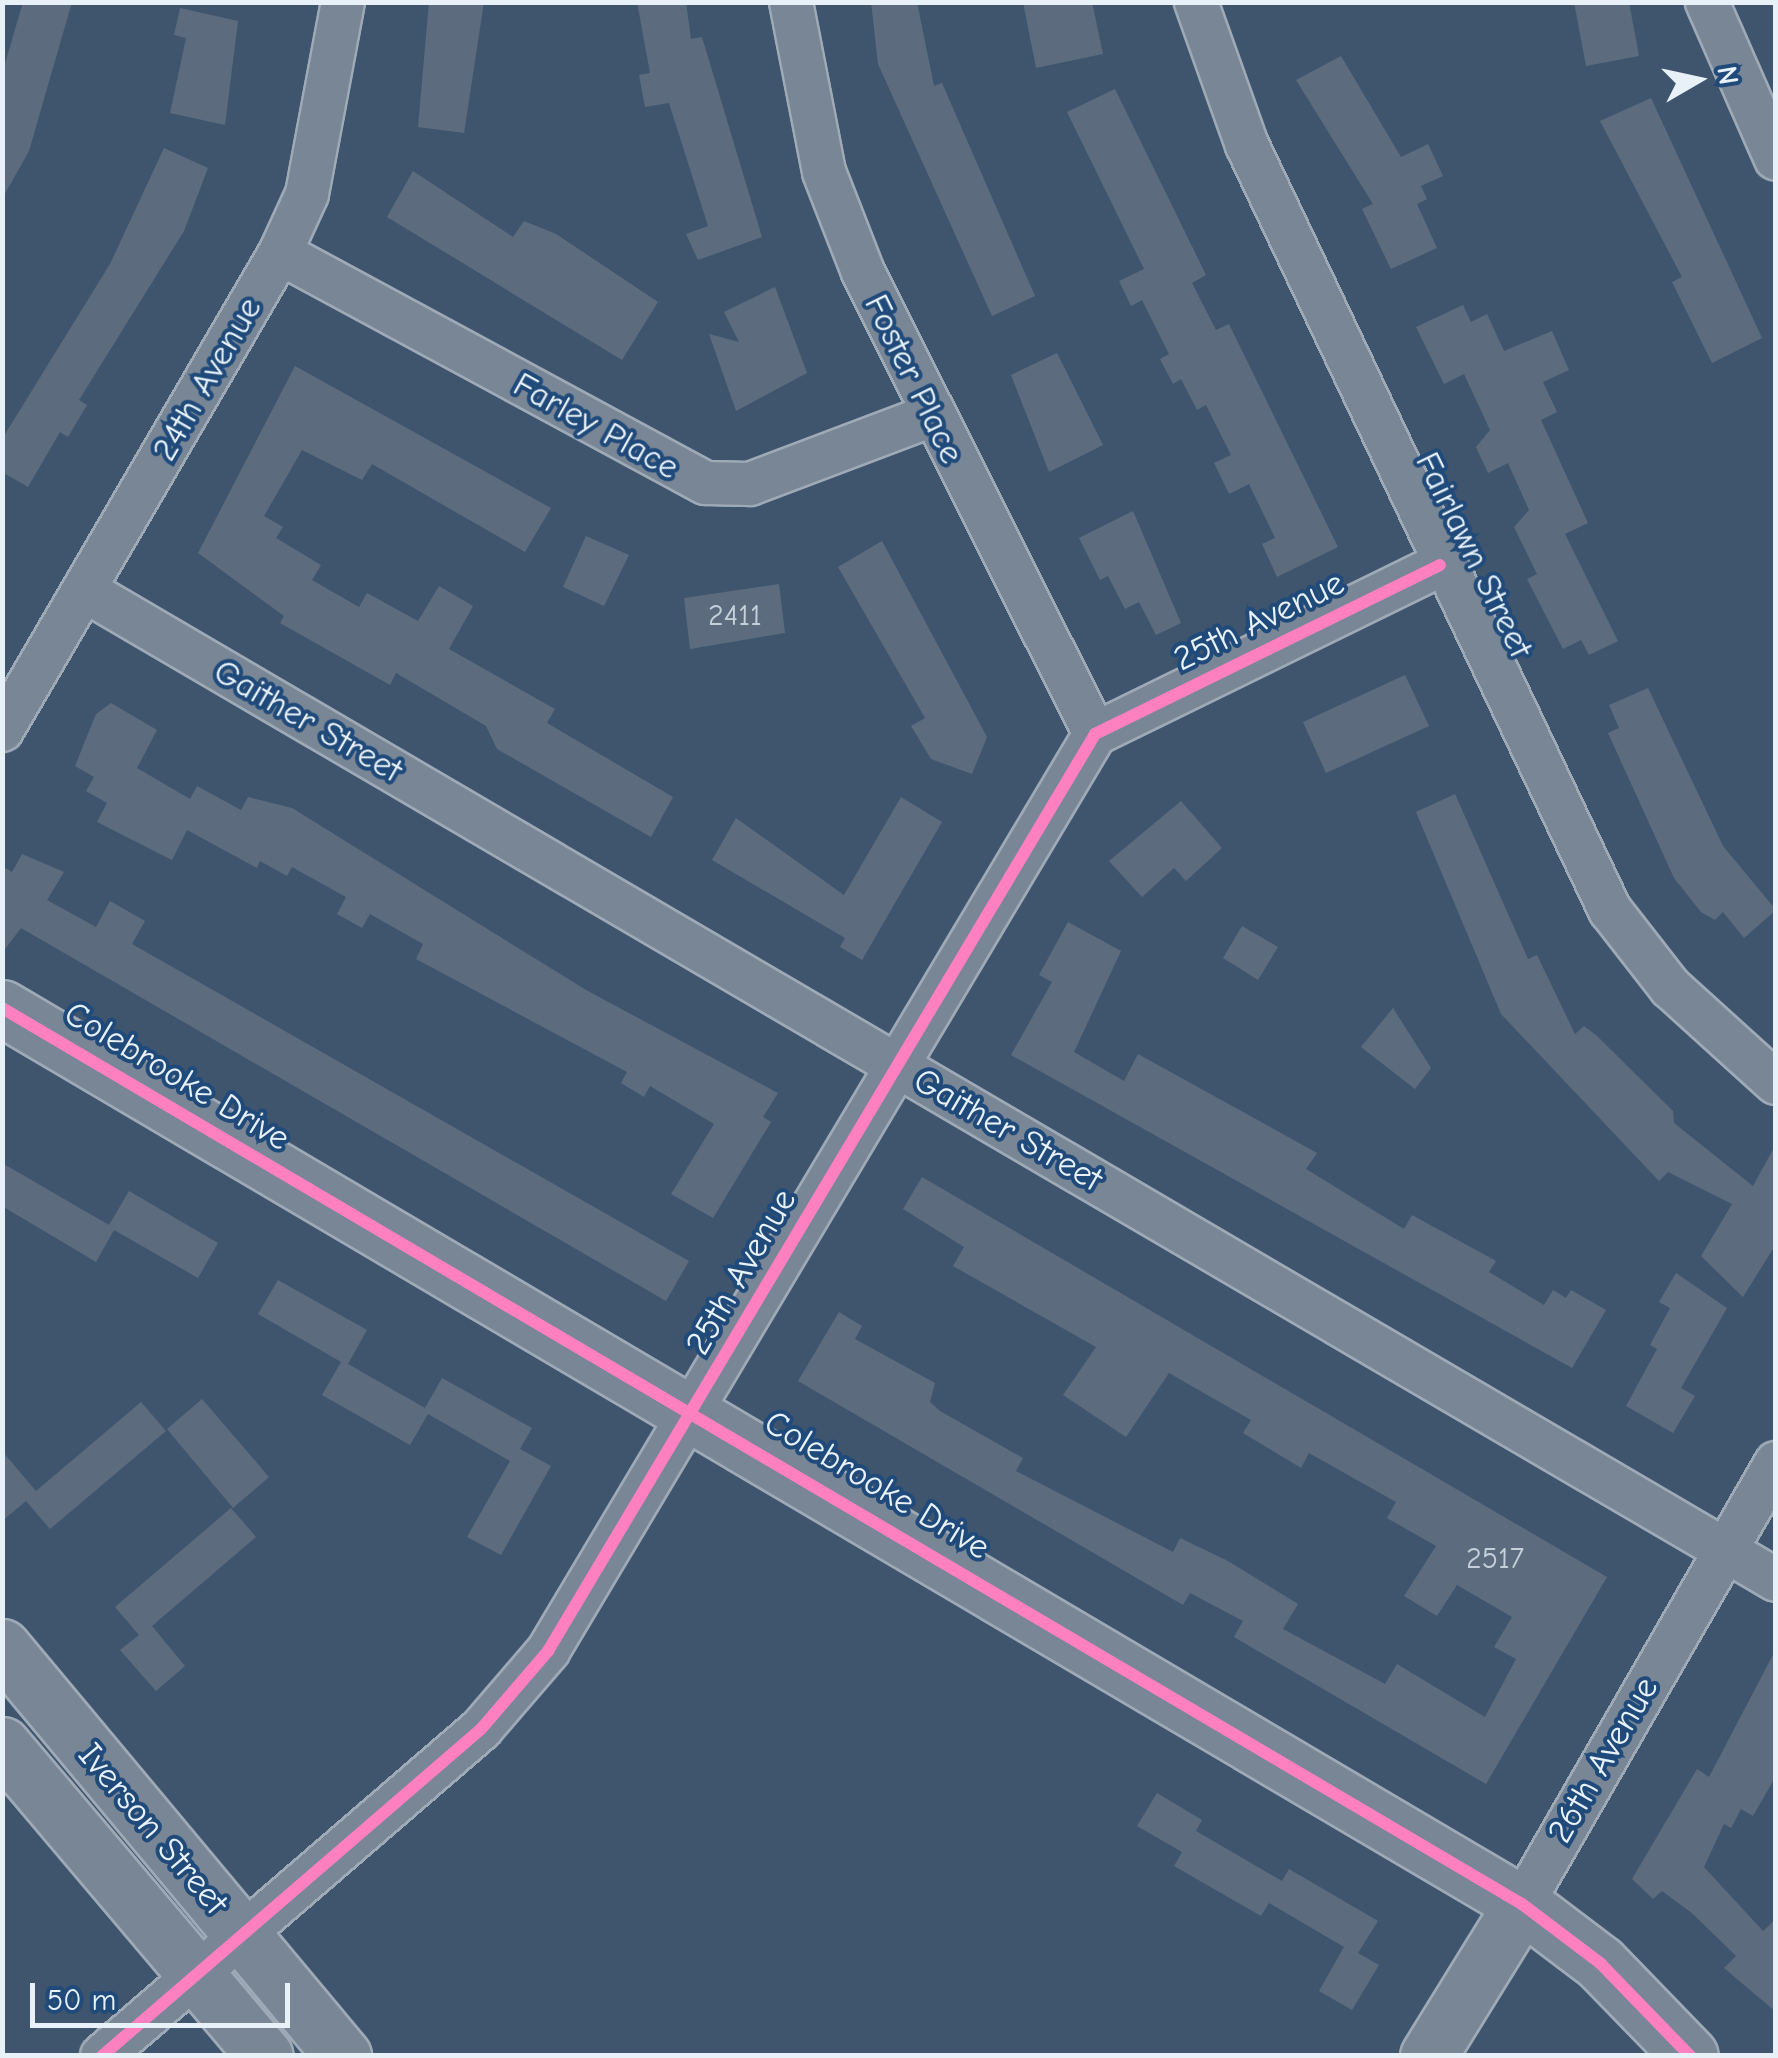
<!DOCTYPE html>
<html>
<head>
<meta charset="utf-8">
<style>
  body { margin:0 }
  #map { position:relative; width:1778px; height:2058px; overflow:hidden; background:#3f556e; font-family:"Comic Neue",sans-serif }
  div>[style] { position:absolute }
  .building>* { inset:0; background:#5c6c7e }
  .roads { filter:drop-shadow(2px 0 #9faab7) drop-shadow(-2px 0 #9faab7) drop-shadow(0 2px #9faab7) drop-shadow(0 -2px #9faab7) }
  .street>* { height:42px; margin:-21px; padding:0 21px; transform-origin:21px; border-radius:21px; background:#798695 }
  .secondary>* { height:55px; margin:-27.5px; padding:0 27.5px; transform-origin:27.5px; border-radius:27.5px; background:#798695 }
  .cycleway>* { height:12px; margin:-6px; padding:0 6px; transform-origin:6px; border-radius:6px; background:#ff80c0 }
  span { translate:-50% -50%; white-space:nowrap; text-align:center; line-height:1.15; -webkit-text-stroke:8px #1f4a7a; paint-order:stroke }
  .number-label { font-size:30px; color:#c5d0da }
  .number-label span { -webkit-text-stroke-width:0 }
  .street-label { font-size:35px; color:#e8f1f8 }
  .frame { position:absolute; inset:0; border:5px solid #e8f1f8; pointer-events:none }
  .north { position:absolute; left:1648px; top:30px; width:100px; height:100px; -webkit-text-stroke:8px #1f4a7a; paint-order:stroke; rotate:81deg; font-size:28px; font-weight:700; line-height:40px; text-align:center; color:#e8f1f8 }
  .north::after { content:''; display:block; margin:auto; width:35px; height:45px; background:#e8f1f8; clip-path:polygon(50% 0,100% 100%,50% 72%,0 100%) }
  .scale { position:absolute; left:30px; top:1983px; width:260px; height:45px; box-sizing:border-box; border:5px solid #e8f1f8; border-top:0; padding-left:12px; font-size:30px; line-height:35px; white-space:nowrap; color:#e8f1f8; -webkit-text-stroke:8px #1f4a7a; paint-order:stroke }
</style>
</head>
<body>
<div id="map">
  <div class="building">
    <div style="clip-path:polygon(23px 2px,72px 2px,29px 151px,2px 199px,2px 74px)"></div>
    <div style="clip-path:polygon(429px 2px,484px 2px,464px 133px,418px 127px)"></div>
    <div style="clip-path:polygon(637px 2px,686px 2px,691px 39px,702px 37px,762px 237px,698px 260px,686px 234px,708px 226px,669px 103px,645px 107px,639px 75px,650px 73px)"></div>
    <div style="clip-path:polygon(871px 2px,917px 2px,934px 86px,942px 83px,1035px 296px,992px 316px,878px 64px)"></div>
    <div style="clip-path:polygon(1023px 2px,1092px 2px,1103px 54px,1036px 68px)"></div>
    <div style="clip-path:polygon(1574px 2px,1629px 2px,1639px 56px,1586px 66px)"></div>
    <div style="clip-path:polygon(180px 8px,238px 21px,225px 125px,170px 113px,186px 38px,174px 35px)"></div>
    <div style="clip-path:polygon(1341px 56px,1401px 157px,1428px 144px,1443px 176px,1421px 186px,1427px 199px,1417px 204px,1437px 248px,1391px 269px,1362px 209px,1373px 204px,1296px 80px)"></div>
    <div style="clip-path:polygon(1115px 89px,1206px 275px,1192px 283px,1216px 330px,1229px 324px,1338px 547px,1277px 577px,1262px 544px,1275px 538px,1249px 484px,1229px 494px,1214px 463px,1231px 455px,1206px 405px,1197px 410px,1181px 379px,1173px 384px,1160px 359px,1169px 354px,1142px 300px,1131px 306px,1119px 281px,1144px 269px,1067px 112px)"></div>
    <div style="clip-path:polygon(1651px 98px,1762px 338px,1712px 363px,1672px 282px,1682px 277px,1600px 121px)"></div>
    <div style="clip-path:polygon(164px 148px,208px 168px,184px 231px,79px 400px,87px 405px,68px 437px,60px 432px,28px 487px,2px 472px,2px 439px,110px 264px)"></div>
    <div style="clip-path:polygon(413px 171px,513px 237px,524px 221px,556px 234px,658px 302px,622px 360px,387px 217px)"></div>
    <div style="clip-path:polygon(775px 287px,807px 373px,736px 411px,709px 334px,739px 342px,724px 312px)"></div>
    <div style="clip-path:polygon(1463px 305px,1471px 322px,1487px 314px,1504px 351px,1552px 331px,1569px 370px,1543px 382px,1557px 412px,1541px 420px,1588px 523px,1565px 534px,1618px 641px,1589px 655px,1581px 640px,1563px 649px,1527px 579px,1537px 574px,1514px 527px,1529px 510px,1508px 463px,1488px 473px,1476px 447px,1490px 430px,1464px 374px,1444px 384px,1416px 327px)"></div>
    <div style="clip-path:polygon(1057px 353px,1103px 445px,1049px 472px,1011px 375px)"></div>
    <div style="clip-path:polygon(295px 366px,551px 508px,525px 552px,372px 464px,362px 480px,302px 450px,264px 516px,283px 527px,276px 538px,321px 565px,312px 580px,359px 607px,367px 593px,418px 621px,439px 586px,473px 606px,449px 649px,555px 709px,547px 723px,673px 797px,651px 837px,497px 749px,486px 726px,396px 673px,390px 685px,280px 623px,284px 616px,198px 553px)"></div>
    <div style="clip-path:polygon(1133px 511px,1181px 623px,1156px 635px,1139px 602px,1125px 609px,1108px 576px,1100px 580px,1079px 538px)"></div>
    <div style="clip-path:polygon(586px 536px,629px 555px,604px 606px,563px 587px)"></div>
    <div style="clip-path:polygon(882px 541px,987px 737px,972px 774px,931px 759px,911px 726px,925px 718px,838px 567px)"></div>
    <div style="clip-path:polygon(779px 584px,785px 633px,690px 649px,684px 598px)"></div>
    <div style="clip-path:polygon(1405px 675px,1429px 726px,1326px 773px,1303px 722px)"></div>
    <div style="clip-path:polygon(1648px 688px,1723px 846px,1776px 910px,1744px 938px,1723px 912px,1715px 920px,1701px 912px,1674px 878px,1608px 733px,1619px 728px,1609px 705px)"></div>
    <div style="clip-path:polygon(111px 703px,157px 730px,137px 768px,190px 799px,197px 786px,241px 810px,248px 797px,292px 808px,586px 990px,778px 1093px,763px 1117px,771px 1122px,713px 1218px,671px 1194px,714px 1124px,650px 1086px,644px 1097px,621px 1083px,627px 1072px,416px 959px,423px 944px,370px 914px,362px 928px,337px 914px,346px 897px,292px 867px,287px 876px,260px 861px,257px 868px,187px 830px,172px 860px,97px 822px,107px 803px,86px 791px,94px 777px,75px 766px,96px 714px)"></div>
    <div style="clip-path:polygon(1455px 794px,1528px 959px,1537px 955px,1575px 1034px,1584px 1026px,1597px 1036px,1673px 1111px,1674px 1123px,1753px 1186px,1776px 1144px,1776px 1244px,1743px 1297px,1701px 1256px,1732px 1204px,1668px 1172px,1659px 1181px,1501px 1014px,1416px 812px)"></div>
    <div style="clip-path:polygon(901px 797px,942px 822px,862px 960px,840px 947px,845px 938px,712px 860px,736px 818px,844px 895px)"></div>
    <div style="clip-path:polygon(1181px 801px,1222px 848px,1186px 881px,1174px 868px,1142px 897px,1109px 861px)"></div>
    <div style="clip-path:polygon(22px 854px,64px 872px,47px 900px,96px 927px,110px 901px,145px 921px,132px 944px,689px 1261px,666px 1301px,21px 928px,2px 953px,2px 866px,12px 872px)"></div>
    <div style="clip-path:polygon(1068px 922px,1121px 951px,1074px 1052px,1124px 1081px,1138px 1054px,1317px 1153px,1306px 1169px,1404px 1229px,1412px 1215px,1496px 1261px,1489px 1272px,1544px 1305px,1553px 1290px,1566px 1298px,1571px 1290px,1606px 1310px,1572px 1368px,1011px 1055px,1052px 982px,1039px 975px)"></div>
    <div style="clip-path:polygon(1242px 926px,1278px 947px,1258px 980px,1223px 958px)"></div>
    <div style="clip-path:polygon(1393px 1008px,1431px 1068px,1415px 1089px,1361px 1047px)"></div>
    <div style="clip-path:polygon(2px 1163px,109px 1225px,129px 1191px,218px 1243px,198px 1278px,114px 1230px,96px 1262px,2px 1206px)"></div>
    <div style="clip-path:polygon(922px 1177px,1607px 1577px,1486px 1784px,1234px 1637px,1243px 1621px,1190px 1593px,1183px 1605px,798px 1381px,839px 1312px,862px 1326px,855px 1339px,935px 1383px,930px 1402px,940px 1411px,1023px 1458px,1016px 1471px,1173px 1552px,1180px 1538px,1228px 1561px,1298px 1604px,1283px 1629px,1385px 1684px,1397px 1664px,1485px 1717px,1516px 1659px,1494px 1647px,1512px 1617px,1457px 1585px,1437px 1616px,1404px 1596px,1436px 1546px,1387px 1518px,1396px 1502px,1309px 1453px,1301px 1468px,1243px 1433px,1251px 1420px,1169px 1373px,1126px 1437px,1063px 1395px,1096px 1347px,953px 1266px,964px 1247px,903px 1209px)"></div>
    <div style="clip-path:polygon(1676px 1273px,1727px 1308px,1681px 1388px,1695px 1396px,1673px 1433px,1626px 1406px,1657px 1349px,1650px 1345px,1670px 1308px,1659px 1302px)"></div>
    <div style="clip-path:polygon(278px 1280px,367px 1330px,348px 1364px,425px 1408px,442px 1378px,532px 1428px,520px 1449px,551px 1466px,501px 1555px,467px 1537px,510px 1461px,428px 1414px,410px 1445px,322px 1395px,341px 1362px,258px 1314px)"></div>
    <div style="clip-path:polygon(202px 1399px,269px 1477px,233px 1508px,167px 1429px)"></div>
    <div style="clip-path:polygon(141px 1402px,166px 1431px,50px 1529px,26px 1501px,2px 1521px,2px 1451px,36px 1491px)"></div>
    <div style="clip-path:polygon(231px 1508px,256px 1537px,152px 1626px,185px 1666px,156px 1691px,120px 1650px,139px 1635px,115px 1607px)"></div>
    <div style="clip-path:polygon(1776px 1649px,1776px 1776px,1753px 1816px,1741px 1809px,1731px 1828px,1724px 1824px,1704px 1867px,1763px 1931px,1776px 1919px,1776px 2012px,1724px 1968px,1736px 1956px,1693px 1914px,1662px 1891px,1653px 1899px,1632px 1879px,1697px 1769px,1709px 1777px)"></div>
    <div style="clip-path:polygon(1157px 1793px,1202px 1820px,1196px 1831px,1282px 1881px,1289px 1869px,1378px 1921px,1358px 1953px,1379px 1965px,1352px 2010px,1319px 1991px,1344px 1947px,1269px 1903px,1261px 1916px,1174px 1866px,1182px 1852px,1137px 1826px)"></div>
  </div>
  <div class="roads">
    <div class="street">
      <div style="left:791px;top:2px;width:173px;rotate:79deg"></div>
      <div style="left:824px;top:172px;width:107px;rotate:68.7deg"></div>
      <div style="left:863px;top:272px;width:517px;rotate:63.34deg"></div>
      <div style="left:1196px;top:2px;width:152px;rotate:70.4deg"></div>
      <div style="left:1247px;top:145px;width:847px;rotate:64.62deg"></div>
      <div style="left:1610px;top:910px;width:98px;rotate:52.1deg"></div>
      <div style="left:1670px;top:987px;width:143px;rotate:42.2deg"></div>
      <div style="left:1707px;top:2px;width:171px;rotate:66.3deg"></div>
      <div style="left:280px;top:253px;width:484px;rotate:28.4deg"></div>
      <div style="left:706px;top:483px;width:44px;rotate:1.3deg"></div>
      <div style="left:750px;top:484px;width:192px;rotate:-20.7deg"></div>
      <div style="left:84px;top:590px;width:1960px;rotate:30.33deg"></div>
      <div style="left:2px;top:730px;width:552px;rotate:-59.77deg"></div>
      <div style="left:280px;top:253px;width:65px;rotate:-65.4deg"></div>
      <div style="left:307px;top:194px;width:195px;rotate:-79.4deg"></div>
      <div style="left:1522px;top:1904px;width:509px;rotate:-60.06deg"></div>
      <div style="left:102px;top:2056px;width:501px;rotate:-40.79deg"></div>
      <div style="left:481px;top:1729px;width:103px;rotate:-49.3deg"></div>
      <div style="left:548px;top:1651px;width:1068px;rotate:-59.18deg"></div>
      <div style="left:1095px;top:734px;width:384px;rotate:-26.1deg"></div>
    </div>
    <div class="secondary">
      <div style="left:2px;top:1008px;width:1764px;rotate:30.52deg"></div>
      <div style="left:1522px;top:1904px;width:98px;rotate:37.1deg"></div>
      <div style="left:1600px;top:1963px;width:129px;rotate:45.9deg"></div>
      <div style="left:2px;top:1647px;width:533px;rotate:50.18deg"></div>
      <div style="left:2px;top:1745px;width:407px;rotate:49.8deg"></div>
      <div style="left:1428px;top:2056px;width:179px;rotate:-58.3deg"></div>
    </div>
  </div>
  <div class="cycleway">
    <div style="left:2px;top:1008px;width:1764px;rotate:30.52deg"></div>
    <div style="left:1522px;top:1904px;width:98px;rotate:37.1deg"></div>
    <div style="left:1600px;top:1963px;width:129px;rotate:45.9deg"></div>
    <div style="left:102px;top:2056px;width:501px;rotate:-40.79deg"></div>
    <div style="left:481px;top:1729px;width:103px;rotate:-49.3deg"></div>
    <div style="left:548px;top:1651px;width:1068px;rotate:-59.18deg"></div>
    <div style="left:1095px;top:734px;width:384px;rotate:-26.1deg"></div>
  </div>
  <div class="number-label">
    <span style="left:735px;top:616px">2411</span>
    <span style="left:1495px;top:1559px">2517</span>
  </div>
  <div class="street-label">
    <span style="left:207px;top:379px;rotate:-60deg">24th Avenue</span>
    <span style="left:914px;top:379px;rotate:64deg">Foster Place</span>
    <span style="left:596px;top:426px;rotate:29deg">Farley Place</span>
    <span style="left:1474px;top:555px;rotate:64deg">Fairlawn Street</span>
    <span style="left:1259px;top:621px;rotate:-26deg">25th Avenue</span>
    <span style="left:308px;top:721px;rotate:30deg">Gaither Street</span>
    <span style="left:177px;top:1076px;rotate:31deg">Colebrooke Drive</span>
    <span style="left:1008px;top:1130px;rotate:30deg">Gaither Street</span>
    <span style="left:741px;top:1272px;rotate:-60deg">25th Avenue</span>
    <span style="left:877px;top:1485px;rotate:31deg">Colebrooke Drive</span>
    <span style="left:1603px;top:1760px;rotate:-60deg">26th Avenue</span>
    <span style="left:153px;top:1829px;rotate:50deg">Iverson Street</span>
  </div>
  <div class="frame"></div>
  <div class="north">N</div>
  <div class="scale">50 m</div>
</div>
</body>
</html>
